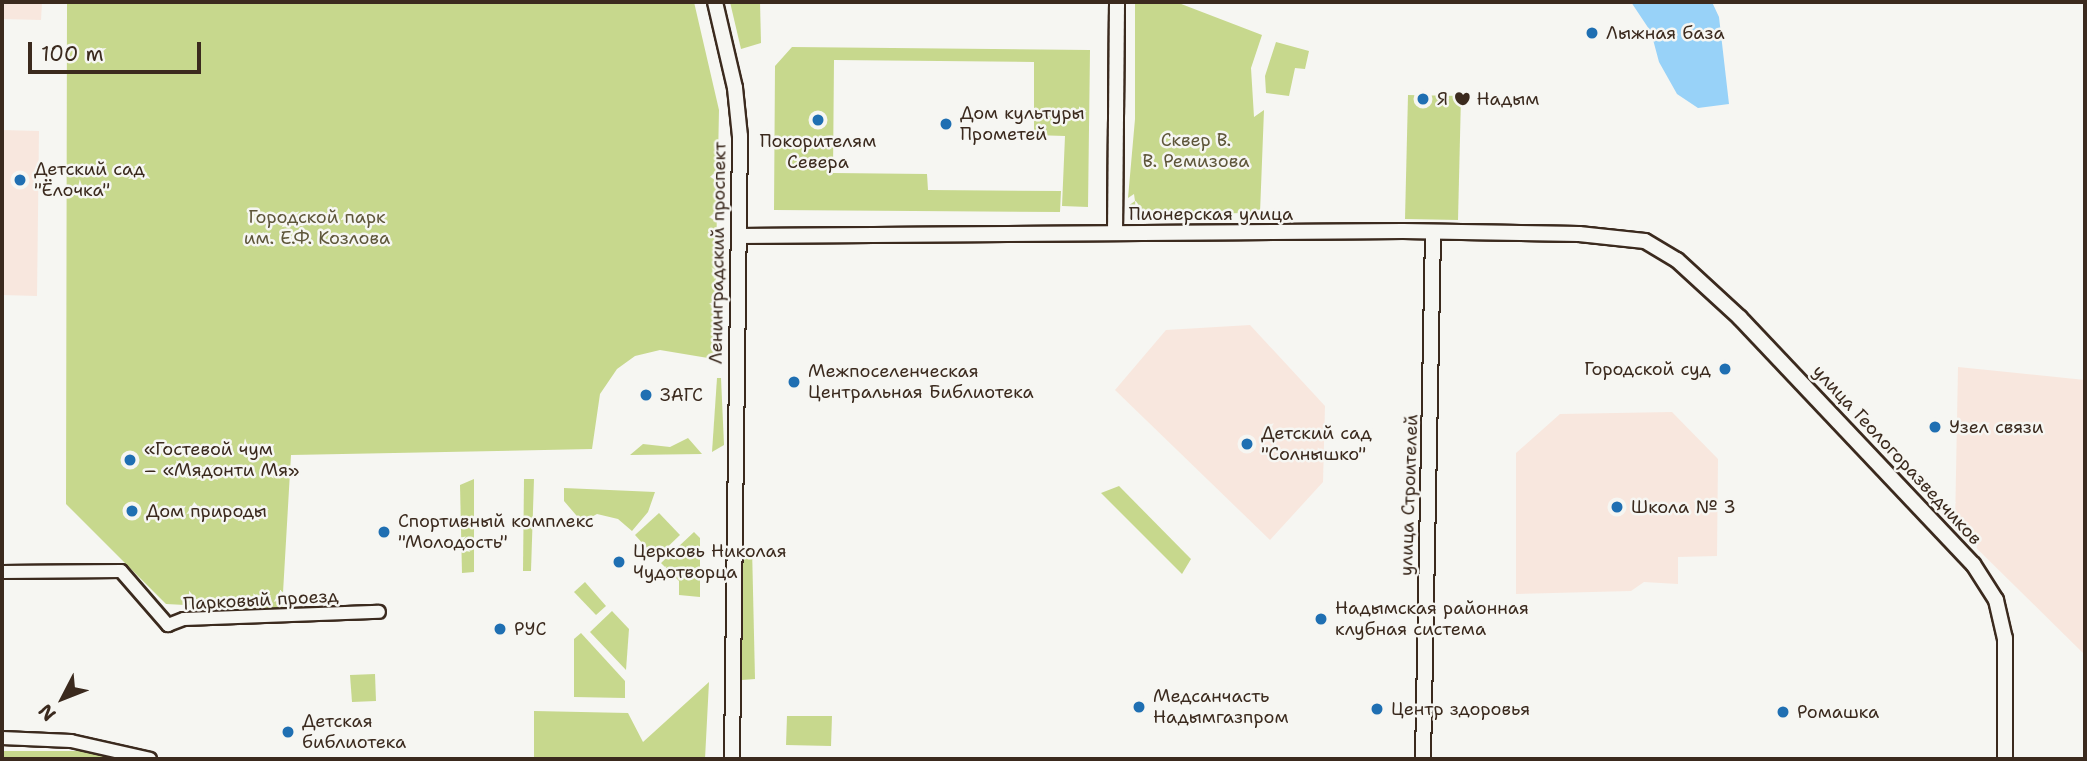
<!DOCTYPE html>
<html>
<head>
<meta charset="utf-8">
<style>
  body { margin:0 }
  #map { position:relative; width:2087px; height:761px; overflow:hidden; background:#f6f6f2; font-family:"Shantell Sans",sans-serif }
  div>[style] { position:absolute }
  .built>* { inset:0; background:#f8e7de }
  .green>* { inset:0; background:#c7d88d }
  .water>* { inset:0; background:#98d2f8 }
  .roads { filter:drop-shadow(2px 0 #3b2a1e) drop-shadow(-2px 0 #3b2a1e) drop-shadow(0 2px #3b2a1e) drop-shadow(0 -2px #3b2a1e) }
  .minor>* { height:12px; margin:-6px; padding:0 6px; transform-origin:6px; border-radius:6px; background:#f6f6f2 }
  .tertiary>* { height:14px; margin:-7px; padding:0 7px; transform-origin:7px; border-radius:7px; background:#f6f6f2 }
  .dots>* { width:19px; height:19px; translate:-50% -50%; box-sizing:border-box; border:4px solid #f6f6f2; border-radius:50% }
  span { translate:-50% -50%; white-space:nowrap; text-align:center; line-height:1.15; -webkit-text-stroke:5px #f6f6f2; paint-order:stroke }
  .poi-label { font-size:18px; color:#3b2a1e }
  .left { translate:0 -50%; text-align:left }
  .right { translate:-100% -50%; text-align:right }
  .park-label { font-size:18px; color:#5e563a }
  .street-label { font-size:18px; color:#3b2a1e }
  .frame { position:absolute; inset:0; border:4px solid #3b2a1e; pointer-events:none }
  .north { position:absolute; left:28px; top:663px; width:70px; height:70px; -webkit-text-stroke:5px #f6f6f2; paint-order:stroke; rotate:228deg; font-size:19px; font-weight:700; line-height:28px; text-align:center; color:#3b2a1e }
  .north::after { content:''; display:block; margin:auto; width:24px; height:32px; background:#3b2a1e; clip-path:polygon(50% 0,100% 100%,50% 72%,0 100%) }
  .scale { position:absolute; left:28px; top:42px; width:173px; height:32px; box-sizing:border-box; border:4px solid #3b2a1e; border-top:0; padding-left:9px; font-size:21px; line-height:24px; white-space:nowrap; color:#3b2a1e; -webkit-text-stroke:5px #f6f6f2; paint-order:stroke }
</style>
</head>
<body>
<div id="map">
  <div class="built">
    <div style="clip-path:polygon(2px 2px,42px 2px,41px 20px,2px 19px)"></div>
    <div style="clip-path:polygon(2px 130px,39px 131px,37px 296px,2px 295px)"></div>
    <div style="clip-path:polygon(1250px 325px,1325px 406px,1323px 482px,1270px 540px,1115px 390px,1166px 330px)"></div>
    <div style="clip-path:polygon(1958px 367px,2085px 380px,2085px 655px,1955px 527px)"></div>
    <div style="clip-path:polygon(1672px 412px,1718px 459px,1717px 556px,1678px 557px,1678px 584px,1644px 582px,1631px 591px,1516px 594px,1516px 453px,1560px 414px)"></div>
  </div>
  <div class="green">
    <div style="clip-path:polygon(67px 2px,694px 2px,719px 110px,714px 359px,660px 350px,635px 356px,617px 369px,600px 394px,592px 449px,291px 455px,282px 610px,166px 604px,66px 504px)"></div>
    <div style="clip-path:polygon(730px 2px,760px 2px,761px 43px,741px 49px)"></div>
    <div style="clip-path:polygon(1135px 2px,1176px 2px,1262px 35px,1251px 68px,1254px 117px,1264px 110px,1260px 213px,1135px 214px,1135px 206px,1128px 206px,1135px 201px,1134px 194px,1128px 198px,1135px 119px)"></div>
    <div style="clip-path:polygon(1276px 42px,1309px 51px,1305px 69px,1295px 68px,1289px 96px,1266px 93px,1265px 76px)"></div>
    <div style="clip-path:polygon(792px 47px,1090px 50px,1088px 207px,1062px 206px,1065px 136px,1034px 135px,1034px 62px,834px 60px,833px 173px,927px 174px,928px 190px,1061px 191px,1060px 212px,774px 210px,775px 66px)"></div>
    <div style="clip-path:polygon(1408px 95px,1461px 96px,1458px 220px,1405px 219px)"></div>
    <div style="clip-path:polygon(717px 378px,721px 378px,724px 445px,712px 452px)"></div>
    <div style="clip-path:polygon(688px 438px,702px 454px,630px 455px,643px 444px,670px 447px)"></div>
    <div style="clip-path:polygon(474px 479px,474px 572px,462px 573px,460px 485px)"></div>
    <div style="clip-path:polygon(524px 479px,534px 479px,531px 571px,523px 571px)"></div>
    <div style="clip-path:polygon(1119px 486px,1191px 559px,1182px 574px,1101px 493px)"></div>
    <div style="clip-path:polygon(564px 488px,655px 492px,648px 512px,632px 531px,618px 519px,597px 514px,582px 522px,564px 501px)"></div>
    <div style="clip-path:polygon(659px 513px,680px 535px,656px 558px,635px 535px)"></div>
    <div style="clip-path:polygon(694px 532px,700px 538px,700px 597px,679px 595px,679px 581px,661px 563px)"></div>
    <div style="clip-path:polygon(752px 547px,755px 679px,742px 680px,739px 548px)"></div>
    <div style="clip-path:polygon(585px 582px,606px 606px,596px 615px,574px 592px)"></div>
    <div style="clip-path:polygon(612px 611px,629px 629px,626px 670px,590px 632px)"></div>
    <div style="clip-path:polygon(581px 633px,625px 681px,625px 698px,574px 697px,574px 639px)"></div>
    <div style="clip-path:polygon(375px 674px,376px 701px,352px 702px,350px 675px)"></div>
    <div style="clip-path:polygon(709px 682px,705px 759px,534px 759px,534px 711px,628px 713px,643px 742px)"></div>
    <div style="clip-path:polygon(787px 716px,832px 716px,831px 746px,786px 745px)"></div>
    <div style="clip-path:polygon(2px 751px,144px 751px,144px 759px,2px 759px)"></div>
  </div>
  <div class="water">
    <div style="clip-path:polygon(1631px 2px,1712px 2px,1719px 17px,1729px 104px,1698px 108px,1677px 94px,1659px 62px,1651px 32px)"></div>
  </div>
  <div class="roads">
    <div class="minor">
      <div style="left:2px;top:572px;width:119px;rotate:-0.5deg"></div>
      <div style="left:121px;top:571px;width:72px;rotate:49deg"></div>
      <div style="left:168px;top:625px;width:17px;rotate:-21deg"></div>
      <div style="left:184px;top:619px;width:195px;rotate:-2.1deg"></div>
      <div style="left:2px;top:738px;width:69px;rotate:2.5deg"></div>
      <div style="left:71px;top:741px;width:81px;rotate:12.8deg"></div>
    </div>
    <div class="tertiary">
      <div style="left:715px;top:2px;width:88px;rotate:76.9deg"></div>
      <div style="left:735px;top:88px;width:48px;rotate:84.1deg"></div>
      <div style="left:740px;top:136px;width:623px;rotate:90.74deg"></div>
      <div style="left:1115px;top:233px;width:231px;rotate:-89.5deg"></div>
      <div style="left:739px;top:236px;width:664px;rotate:-0.43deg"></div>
      <div style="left:1403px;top:231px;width:176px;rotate:1deg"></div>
      <div style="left:1579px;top:234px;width:66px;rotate:6.1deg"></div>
      <div style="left:1645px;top:241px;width:37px;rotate:31deg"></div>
      <div style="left:1677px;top:260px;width:86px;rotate:42.6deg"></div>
      <div style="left:1740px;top:318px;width:339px;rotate:46.6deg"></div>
      <div style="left:1973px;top:564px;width:43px;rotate:57.4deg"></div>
      <div style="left:1996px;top:600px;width:39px;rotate:77deg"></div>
      <div style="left:2005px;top:638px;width:121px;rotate:90deg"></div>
      <div style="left:1423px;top:759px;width:527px;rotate:-88.91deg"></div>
    </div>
  </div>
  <div class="dots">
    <div style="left:1592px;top:33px;background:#1f6fb2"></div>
    <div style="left:1423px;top:99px;background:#1f6fb2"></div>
    <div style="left:818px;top:120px;background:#1f6fb2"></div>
    <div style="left:946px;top:124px;background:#1f6fb2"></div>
    <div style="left:20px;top:180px;background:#1f6fb2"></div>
    <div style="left:1725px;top:369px;background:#1f6fb2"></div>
    <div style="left:794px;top:382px;background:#1f6fb2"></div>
    <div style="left:646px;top:395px;background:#1f6fb2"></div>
    <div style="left:1935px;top:427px;background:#1f6fb2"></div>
    <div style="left:1247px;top:444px;background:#1f6fb2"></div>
    <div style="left:130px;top:460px;background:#1f6fb2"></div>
    <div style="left:1617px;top:507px;background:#1f6fb2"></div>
    <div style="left:132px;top:511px;background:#1f6fb2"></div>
    <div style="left:384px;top:532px;background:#1f6fb2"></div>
    <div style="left:619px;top:562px;background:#1f6fb2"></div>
    <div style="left:1321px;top:619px;background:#1f6fb2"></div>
    <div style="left:500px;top:629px;background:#1f6fb2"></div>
    <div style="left:1139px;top:707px;background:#1f6fb2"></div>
    <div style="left:1377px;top:709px;background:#1f6fb2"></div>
    <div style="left:1783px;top:712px;background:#1f6fb2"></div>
    <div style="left:288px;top:732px;background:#1f6fb2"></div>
  </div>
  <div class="poi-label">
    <span class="left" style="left:1606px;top:33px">Лыжная база</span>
    <span class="left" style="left:1437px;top:99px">Я ♥ Надым</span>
    <span class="left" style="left:960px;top:124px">Дом культуры<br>Прометей</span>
    <span style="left:818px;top:152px">Покорителям<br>Севера</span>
    <span class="left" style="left:34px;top:180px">Детский сад<br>"Ёлочка"</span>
    <span class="right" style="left:1711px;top:369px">Городской суд</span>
    <span class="left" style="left:808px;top:382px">Межпоселенческая<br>Центральная Библиотека</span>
    <span class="left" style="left:660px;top:395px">ЗАГС</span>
    <span class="left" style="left:1949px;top:427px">Узел связи</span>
    <span class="left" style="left:1261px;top:444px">Детский сад<br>"Солнышко"</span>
    <span class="left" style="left:144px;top:460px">«Гостевой чум<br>– «Мядонти Мя»</span>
    <span class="left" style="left:1631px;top:507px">Школа № 3</span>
    <span class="left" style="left:146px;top:511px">Дом природы</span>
    <span class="left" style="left:398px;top:532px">Спортивный комплекс<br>"Молодость"</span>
    <span class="left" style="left:633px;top:562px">Церковь Николая<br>Чудотворца</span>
    <span class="left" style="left:1335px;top:619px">Надымская районная<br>клубная система</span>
    <span class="left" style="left:514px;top:629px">РУС</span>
    <span class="left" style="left:1153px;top:707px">Медсанчасть<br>Надымгазпром</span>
    <span class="left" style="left:1391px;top:709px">Центр здоровья</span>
    <span class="left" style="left:1797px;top:712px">Ромашка</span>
    <span class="left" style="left:302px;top:732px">Детская<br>библиотека</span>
  </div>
  <div class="park-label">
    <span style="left:1196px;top:151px">Сквер В.<br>В. Ремизова</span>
    <span style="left:317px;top:228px">Городской парк<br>им. Е.Ф. Козлова</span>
  </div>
  <div class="street-label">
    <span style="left:1211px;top:214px">Пионерская улица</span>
    <span style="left:718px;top:253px;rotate:-89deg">Ленинградский проспект</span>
    <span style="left:1897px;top:455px;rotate:47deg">улица Геологоразведчиков</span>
    <span style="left:1409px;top:495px;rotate:-88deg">улица Строителей</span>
    <span style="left:261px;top:600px;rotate:-3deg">Парковый проезд</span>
  </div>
  <div class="frame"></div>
  <div class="north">N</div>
  <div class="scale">100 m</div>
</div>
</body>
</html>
